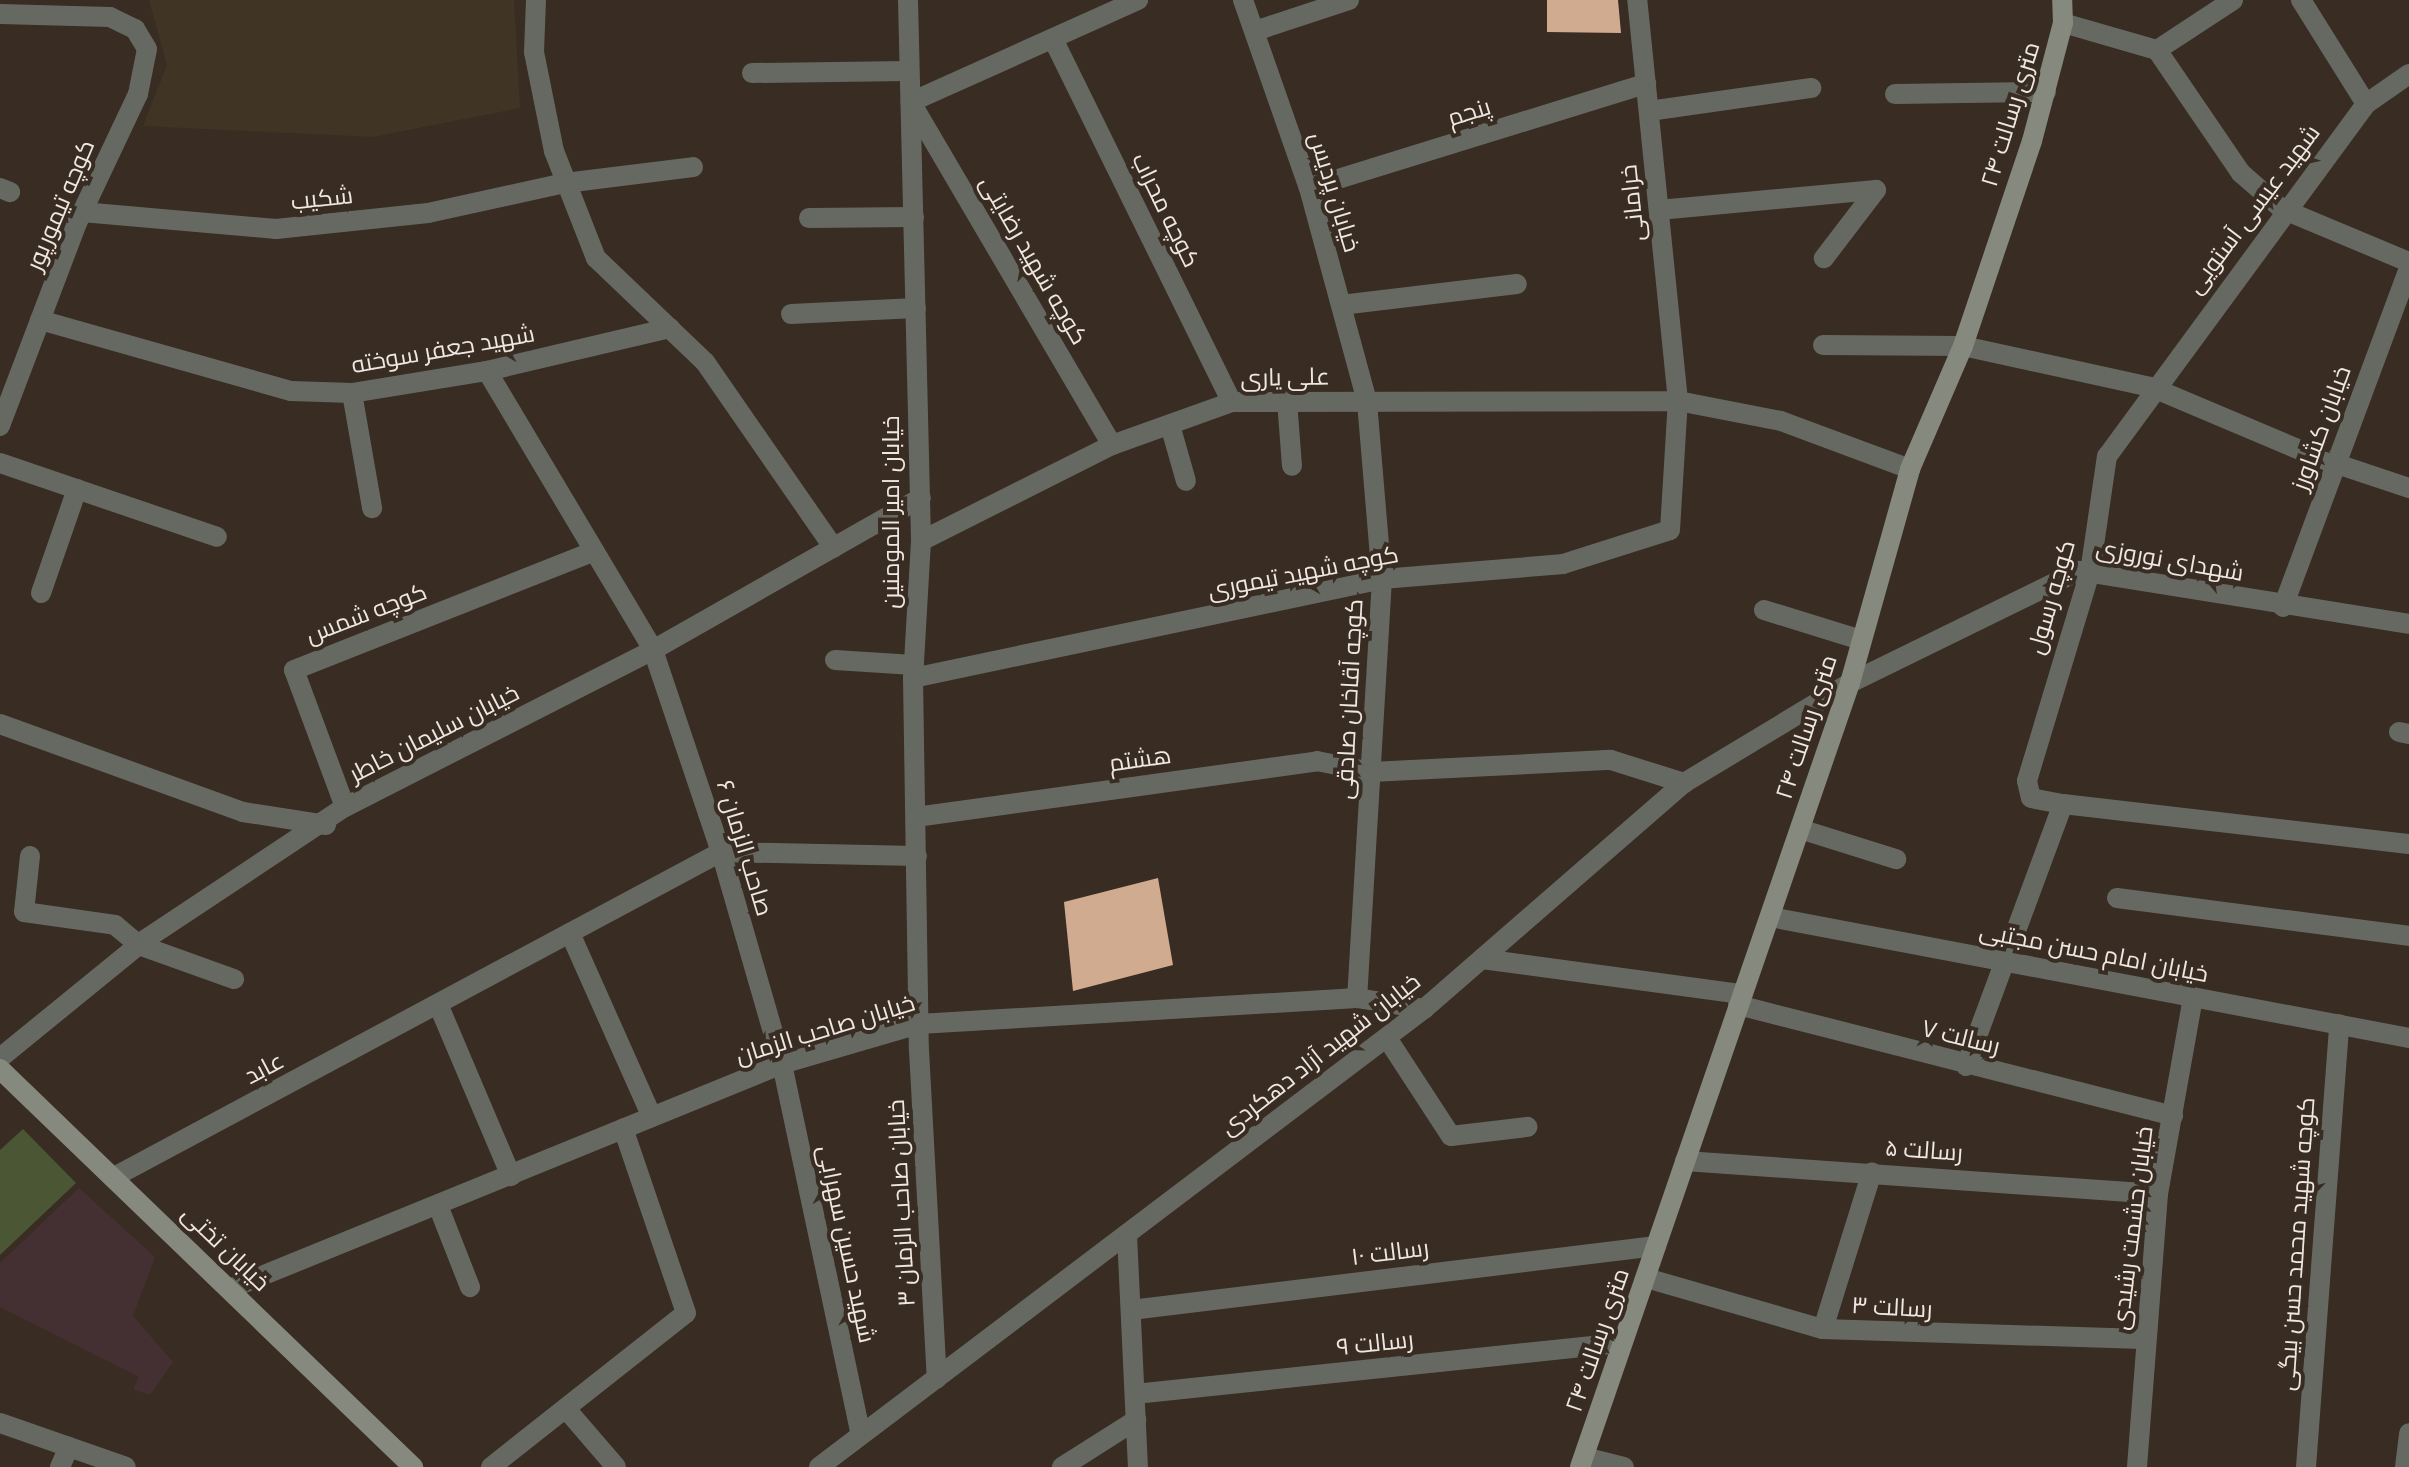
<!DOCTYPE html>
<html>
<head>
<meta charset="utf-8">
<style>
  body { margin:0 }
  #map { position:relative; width:2409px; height:1467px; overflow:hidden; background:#382c23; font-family:Cabin,Cairo,sans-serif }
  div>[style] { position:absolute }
  .education>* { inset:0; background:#443033 }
  .medical>* { inset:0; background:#403425 }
  .green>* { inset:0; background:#4b5634 }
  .building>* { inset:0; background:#d0ab90 }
  .minor>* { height:20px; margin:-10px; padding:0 10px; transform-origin:10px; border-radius:10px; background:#666962 }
  .tertiary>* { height:20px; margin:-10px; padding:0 10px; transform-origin:10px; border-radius:10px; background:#666962 }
  .secondary>* { height:20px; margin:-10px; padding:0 10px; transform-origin:10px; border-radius:10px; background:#85897e }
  span { translate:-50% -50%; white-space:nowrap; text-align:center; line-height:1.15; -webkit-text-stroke:8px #382c23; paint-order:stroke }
  .street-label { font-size:24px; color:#efe7e1 }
</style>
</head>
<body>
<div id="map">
  <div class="education">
    <div style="clip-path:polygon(79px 1188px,155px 1257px,133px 1316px,173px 1362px,150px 1395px,133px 1389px,139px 1377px,0 1307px,0 1263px)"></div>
  </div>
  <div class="medical">
    <div style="clip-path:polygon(149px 0,514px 0,520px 108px,373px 137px,143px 126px,167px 65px)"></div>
  </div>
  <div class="green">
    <div style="clip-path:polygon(23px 1129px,76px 1183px,0 1255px,0 1150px)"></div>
  </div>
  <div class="building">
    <div style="clip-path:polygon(1547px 0,1618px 0,1621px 33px,1547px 32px)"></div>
    <div style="clip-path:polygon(1158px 878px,1173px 965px,1073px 991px,1064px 902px)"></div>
  </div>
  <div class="minor">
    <div style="left:536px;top:0;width:52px;rotate:92.2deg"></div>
    <div style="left:534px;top:52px;width:101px;rotate:78.6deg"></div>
    <div style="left:554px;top:151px;width:115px;rotate:68.6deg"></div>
    <div style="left:596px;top:258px;width:151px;rotate:43.7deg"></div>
    <div style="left:705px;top:362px;width:226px;rotate:55.3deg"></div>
    <div style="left:908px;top:0;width:541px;rotate:88.62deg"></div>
    <div style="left:921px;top:541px;width:137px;rotate:93.3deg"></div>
    <div style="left:913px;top:678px;width:372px;rotate:89.1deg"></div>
    <div style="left:919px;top:1050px;width:329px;rotate:86.9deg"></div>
    <div style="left:1243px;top:0;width:199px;rotate:70.7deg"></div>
    <div style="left:1309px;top:188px;width:222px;rotate:74.8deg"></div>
    <div style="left:1367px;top:402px;width:178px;rotate:85.2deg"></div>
    <div style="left:1382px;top:579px;width:420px;rotate:93.4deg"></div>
    <div style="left:2301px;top:0;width:123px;rotate:58deg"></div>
    <div style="left:0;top:14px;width:110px;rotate:1.6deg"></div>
    <div style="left:110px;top:17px;width:28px;rotate:26deg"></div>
    <div style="left:135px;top:29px;width:23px;rotate:59deg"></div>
    <div style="left:147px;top:49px;width:46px;rotate:101.3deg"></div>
    <div style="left:138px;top:94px;width:143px;rotate:115.3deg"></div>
    <div style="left:77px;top:223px;width:217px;rotate:110.8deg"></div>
    <div style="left:2063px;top:23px;width:98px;rotate:16deg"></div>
    <div style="left:2157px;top:50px;width:149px;rotate:55.7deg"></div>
    <div style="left:2241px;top:173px;width:55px;rotate:41.3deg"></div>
    <div style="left:2282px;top:209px;width:138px;rotate:22.7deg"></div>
    <div style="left:1255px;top:31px;width:99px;rotate:-18.3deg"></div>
    <div style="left:1054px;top:41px;width:402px;rotate:63.8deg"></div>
    <div style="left:2157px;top:50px;width:91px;rotate:-33.3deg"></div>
    <div style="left:752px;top:73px;width:156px;rotate:-0.7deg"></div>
    <div style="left:2409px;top:74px;width:52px;rotate:145.1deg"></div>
    <div style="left:2366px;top:104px;width:437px;rotate:126.3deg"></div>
    <div style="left:2107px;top:456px;width:117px;rotate:98.3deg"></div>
    <div style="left:2090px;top:572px;width:218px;rotate:106.8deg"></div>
    <div style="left:2027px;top:781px;width:17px;rotate:77deg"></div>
    <div style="left:2031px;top:798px;width:33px;rotate:11deg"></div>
    <div style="left:2063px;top:804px;width:348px;rotate:6.6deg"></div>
    <div style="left:1895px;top:94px;width:151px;rotate:-0.8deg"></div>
    <div style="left:1649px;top:111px;width:164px;rotate:-8.1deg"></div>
    <div style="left:0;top:188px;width:11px;rotate:22deg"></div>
    <div style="left:1309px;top:188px;width:353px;rotate:-17.2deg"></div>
    <div style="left:1659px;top:210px;width:218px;rotate:-5.3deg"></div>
    <div style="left:1876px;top:190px;width:86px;rotate:127.4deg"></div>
    <div style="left:82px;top:212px;width:195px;rotate:5deg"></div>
    <div style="left:276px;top:229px;width:153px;rotate:-6deg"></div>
    <div style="left:428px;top:213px;width:140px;rotate:-12.4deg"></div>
    <div style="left:565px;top:183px;width:129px;rotate:-7.1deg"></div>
    <div style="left:809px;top:218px;width:105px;rotate:-0.5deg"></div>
    <div style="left:1341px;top:305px;width:177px;rotate:-6.8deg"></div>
    <div style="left:791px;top:314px;width:125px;rotate:-2.7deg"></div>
    <div style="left:40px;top:320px;width:261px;rotate:15.8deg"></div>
    <div style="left:291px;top:391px;width:61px;rotate:1.9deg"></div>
    <div style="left:352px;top:393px;width:137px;rotate:-9.3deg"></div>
    <div style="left:487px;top:371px;width:188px;rotate:-13.2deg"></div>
    <div style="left:1823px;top:345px;width:140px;rotate:0.4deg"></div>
    <div style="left:1963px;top:346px;width:192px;rotate:12.3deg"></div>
    <div style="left:2151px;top:387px;width:182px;rotate:22.9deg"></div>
    <div style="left:2319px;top:458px;width:95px;rotate:18.4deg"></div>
    <div style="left:487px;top:371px;width:325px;rotate:59.2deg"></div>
    <div style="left:653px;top:650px;width:213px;rotate:71.4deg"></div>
    <div style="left:721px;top:852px;width:221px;rotate:73.9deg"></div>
    <div style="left:782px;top:1064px;width:379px;rotate:78deg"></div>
    <div style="left:352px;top:393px;width:117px;rotate:80.1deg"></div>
    <div style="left:1287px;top:401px;width:65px;rotate:85.6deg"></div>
    <div style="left:1170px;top:425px;width:58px;rotate:74.1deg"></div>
    <div style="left:1112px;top:445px;width:398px;rotate:-120.4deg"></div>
    <div style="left:911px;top:102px;width:249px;rotate:-24.2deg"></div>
    <div style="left:0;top:463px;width:229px;rotate:18.8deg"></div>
    <div style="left:921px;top:541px;width:214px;rotate:-26.7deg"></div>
    <div style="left:1112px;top:445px;width:127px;rotate:-19.7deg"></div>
    <div style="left:1232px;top:402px;width:446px;rotate:-0.1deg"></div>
    <div style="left:1678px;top:401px;width:105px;rotate:11deg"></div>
    <div style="left:1781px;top:421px;width:138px;rotate:20.4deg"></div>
    <div style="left:41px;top:593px;width:110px;rotate:-70.9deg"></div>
    <div style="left:2283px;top:607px;width:362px;rotate:-69.6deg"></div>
    <div style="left:1764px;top:610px;width:102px;rotate:17.2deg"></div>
    <div style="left:835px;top:660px;width:79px;rotate:3.6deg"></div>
    <div style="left:913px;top:678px;width:479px;rotate:-11.9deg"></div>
    <div style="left:1382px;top:579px;width:182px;rotate:-4.7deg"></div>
    <div style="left:1563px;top:564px;width:112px;rotate:-17.6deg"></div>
    <div style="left:1670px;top:530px;width:129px;rotate:-86.5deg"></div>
    <div style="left:1678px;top:401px;width:403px;rotate:-95.8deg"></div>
    <div style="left:0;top:724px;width:258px;rotate:19.9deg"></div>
    <div style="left:243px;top:812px;width:84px;rotate:8.9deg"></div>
    <div style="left:2399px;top:732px;width:10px;rotate:11deg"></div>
    <div style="left:345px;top:807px;width:146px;rotate:-110.4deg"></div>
    <div style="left:294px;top:670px;width:323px;rotate:-21.6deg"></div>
    <div style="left:916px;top:817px;width:405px;rotate:-7.9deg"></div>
    <div style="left:1317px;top:761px;width:55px;rotate:11.5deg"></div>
    <div style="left:1371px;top:772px;width:240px;rotate:-2.9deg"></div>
    <div style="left:1611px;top:760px;width:77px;rotate:17.5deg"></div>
    <div style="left:1800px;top:829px;width:101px;rotate:17.4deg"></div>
    <div style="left:30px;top:856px;width:56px;rotate:96.1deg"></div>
    <div style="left:24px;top:912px;width:92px;rotate:8.1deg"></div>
    <div style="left:115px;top:925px;width:31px;rotate:40deg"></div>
    <div style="left:139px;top:945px;width:101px;rotate:19.7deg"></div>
    <div style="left:2117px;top:898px;width:294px;rotate:7.4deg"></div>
    <div style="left:570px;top:933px;width:201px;rotate:66deg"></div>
    <div style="left:1482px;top:959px;width:262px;rotate:7.7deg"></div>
    <div style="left:438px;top:1004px;width:187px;rotate:67deg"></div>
    <div style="left:1738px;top:1005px;width:449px;rotate:14.3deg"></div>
    <div style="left:1387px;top:1038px;width:117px;rotate:56.9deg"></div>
    <div style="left:1451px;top:1136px;width:77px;rotate:-6.8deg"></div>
    <div style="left:0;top:1058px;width:188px;rotate:-39.2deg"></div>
    <div style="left:146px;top:939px;width:239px;rotate:-33.6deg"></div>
    <div style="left:345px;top:807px;width:346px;rotate:-27deg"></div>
    <div style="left:653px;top:650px;width:308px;rotate:-29.6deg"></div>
    <div style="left:1966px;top:1066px;width:279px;rotate:-69.7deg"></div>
    <div style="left:1685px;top:1161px;width:474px;rotate:4deg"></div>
    <div style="left:114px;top:1177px;width:689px;rotate:-28.17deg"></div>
    <div style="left:721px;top:852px;width:196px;rotate:1.2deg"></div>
    <div style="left:439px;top:1208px;width:85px;rotate:68.6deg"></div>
    <div style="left:1127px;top:1235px;width:232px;rotate:87.3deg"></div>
    <div style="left:1646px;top:1278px;width:184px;rotate:16.1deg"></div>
    <div style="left:1823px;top:1329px;width:320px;rotate:1.8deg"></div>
    <div style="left:232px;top:1288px;width:594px;rotate:-22.16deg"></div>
    <div style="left:782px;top:1064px;width:143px;rotate:-16.3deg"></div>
    <div style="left:919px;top:1024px;width:439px;rotate:-3.4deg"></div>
    <div style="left:1357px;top:998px;width:68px;rotate:9.3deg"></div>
    <div style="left:1131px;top:1310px;width:529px;rotate:-6.95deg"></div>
    <div style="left:1823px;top:1329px;width:164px;rotate:-72.7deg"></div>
    <div style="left:1135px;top:1394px;width:489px;rotate:-6deg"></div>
    <div style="left:567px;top:1410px;width:75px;rotate:49.3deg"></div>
    <div style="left:1584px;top:1457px;width:41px;rotate:14deg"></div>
    <div style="left:60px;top:1467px;width:22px;rotate:-66deg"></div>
    <div style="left:491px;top:1467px;width:248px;rotate:-38.3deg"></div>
    <div style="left:686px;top:1313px;width:195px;rotate:-108.8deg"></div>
    <div style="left:1062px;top:1467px;width:88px;rotate:-32.4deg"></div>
    <div style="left:2137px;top:1467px;width:274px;rotate:-85.6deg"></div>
    <div style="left:2158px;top:1194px;width:200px;rotate:-79.9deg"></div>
    <div style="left:2306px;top:1467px;width:444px;rotate:-85.7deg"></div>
    <div style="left:2405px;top:1467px;width:34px;rotate:-83deg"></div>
  </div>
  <div class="tertiary">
    <div style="left:1770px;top:917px;width:650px;rotate:10.72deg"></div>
    <div style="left:0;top:1423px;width:133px;rotate:19.2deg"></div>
    <div style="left:819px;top:1467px;width:759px;rotate:-37.13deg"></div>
    <div style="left:1424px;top:1009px;width:344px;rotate:-41deg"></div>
    <div style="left:1684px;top:783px;width:194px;rotate:-31.1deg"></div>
    <div style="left:1850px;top:683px;width:255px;rotate:-26.1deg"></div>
    <div style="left:2079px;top:571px;width:334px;rotate:9.1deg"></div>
  </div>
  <div class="secondary">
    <div style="left:0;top:1069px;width:574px;rotate:43.94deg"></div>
    <div style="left:1580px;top:1467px;width:829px;rotate:-71deg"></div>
    <div style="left:1850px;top:683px;width:222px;rotate:-74.3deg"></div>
    <div style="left:1910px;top:469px;width:134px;rotate:-66.7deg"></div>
    <div style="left:1963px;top:346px;width:216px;rotate:-71.4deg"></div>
    <div style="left:2032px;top:141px;width:122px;rotate:-75.3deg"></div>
    <div style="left:2063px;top:23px;width:23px;rotate:-92deg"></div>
  </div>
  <div class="street-label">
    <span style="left:1469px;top:112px;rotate:-17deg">پنجم</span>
    <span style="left:2010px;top:114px;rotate:-73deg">۲۴ متری رسالت</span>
    <span style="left:1335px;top:192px;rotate:73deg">خیابان پردیس</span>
    <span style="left:322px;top:198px;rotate:-6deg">شکیب</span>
    <span style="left:1632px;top:203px;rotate:-96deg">خرامانی</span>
    <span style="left:60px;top:205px;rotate:-67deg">کوچه تیمورپور</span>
    <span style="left:2253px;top:209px;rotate:-53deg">شهید عیسی آستویی</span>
    <span style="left:1166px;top:210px;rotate:64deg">کوچه محراب</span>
    <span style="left:1034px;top:260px;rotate:60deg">کوچه شهید رضایتی</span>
    <span style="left:443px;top:349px;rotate:-10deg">شهید جعفر سوخته</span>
    <span style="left:1285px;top:377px;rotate:-1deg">علی یاری</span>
    <span style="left:2321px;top:428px;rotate:-70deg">خیابان کشاورز</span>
    <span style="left:891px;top:512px;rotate:-90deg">خیابان امیر المومنین</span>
    <span style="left:2170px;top:560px;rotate:10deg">شهدای نوروزی</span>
    <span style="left:1303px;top:572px;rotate:-11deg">کوچه شهید تیموری</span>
    <span style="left:2051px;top:597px;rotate:-74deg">کوچه رسول</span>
    <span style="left:366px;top:613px;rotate:-21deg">کوچه شمس</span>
    <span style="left:1349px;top:699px;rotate:-87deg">کوچه آقاخان صادقی</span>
    <span style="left:1806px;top:727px;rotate:-72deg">۲۴ متری رسالت</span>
    <span style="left:434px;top:733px;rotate:-27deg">خیابان سلیمان خاطر</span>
    <span style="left:1140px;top:759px;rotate:-8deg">هشتم</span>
    <span style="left:745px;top:848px;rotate:73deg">صاحب الزمان ۶</span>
    <span style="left:2094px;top:952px;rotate:11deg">خیابان امام حسن مجتبی</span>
    <span style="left:825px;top:1029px;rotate:-17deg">خیابان صاحب الزمان</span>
    <span style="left:1961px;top:1037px;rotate:14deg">رسالت ۷</span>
    <span style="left:1320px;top:1054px;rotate:-38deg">خیابان شهید آزاد دهکردی</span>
    <span style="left:264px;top:1068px;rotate:-28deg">عابد</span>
    <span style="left:1924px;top:1150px;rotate:4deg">رسالت ۵</span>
    <span style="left:901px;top:1203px;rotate:-93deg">خیابان صاحب الزمان ۳</span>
    <span style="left:2132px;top:1228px;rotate:-83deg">خیابان حشمت رشیدی</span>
    <span style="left:847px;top:1244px;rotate:78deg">شهید حسین سهرابی</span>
    <span style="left:2296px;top:1244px;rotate:-86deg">کوچه شهید محمد حسن بیگی</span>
    <span style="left:226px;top:1248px;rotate:44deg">خیابان تختی</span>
    <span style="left:1390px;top:1252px;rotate:-7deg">رسالت ۱۰</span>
    <span style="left:1892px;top:1307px;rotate:3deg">رسالت ۳</span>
    <span style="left:1597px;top:1340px;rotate:-71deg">۲۴ متری رسالت</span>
    <span style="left:1375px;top:1343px;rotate:-6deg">رسالت ۹</span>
  </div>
</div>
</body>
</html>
